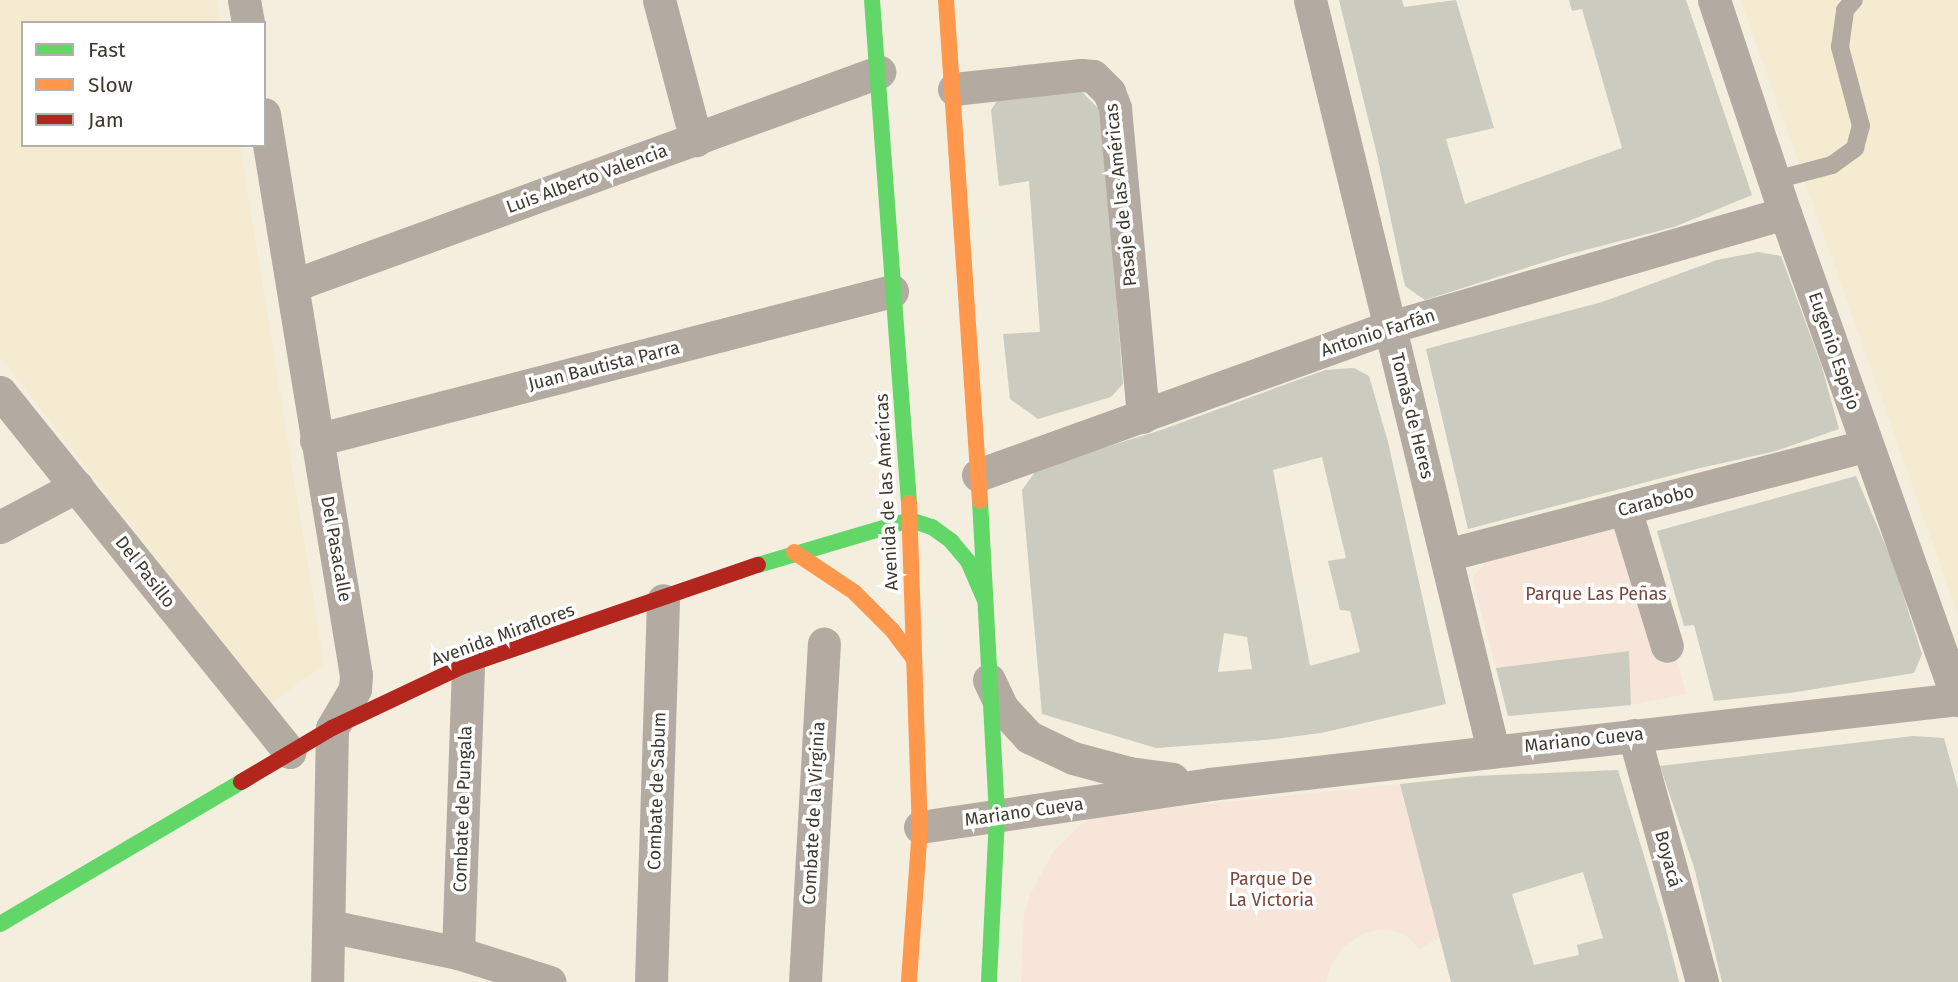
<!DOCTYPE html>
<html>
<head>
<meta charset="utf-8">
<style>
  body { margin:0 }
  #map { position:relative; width:1958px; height:982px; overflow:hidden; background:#f3eede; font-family:"Fira Sans",sans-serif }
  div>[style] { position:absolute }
  .built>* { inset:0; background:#f4ebd0 }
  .green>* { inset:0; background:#f8e5d9 }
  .building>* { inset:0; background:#cbcbbf }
  .lane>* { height:18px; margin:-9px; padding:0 9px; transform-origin:9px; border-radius:9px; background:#b3aaa1 }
  .street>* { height:33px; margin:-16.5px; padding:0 16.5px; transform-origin:16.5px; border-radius:16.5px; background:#b3aaa1 }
  .fast>* { height:16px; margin:-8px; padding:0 8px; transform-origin:8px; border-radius:8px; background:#63d668 }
  .slow>* { height:16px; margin:-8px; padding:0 8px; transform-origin:8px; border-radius:8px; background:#ff974d }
  .jam>* { height:16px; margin:-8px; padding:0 8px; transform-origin:8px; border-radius:8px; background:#b3261e }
  span { translate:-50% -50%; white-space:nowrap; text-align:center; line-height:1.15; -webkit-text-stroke:7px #fff; paint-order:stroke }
  .street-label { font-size:18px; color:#3e3a2f }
  .park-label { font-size:18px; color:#7b473a }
  .legend { position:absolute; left:21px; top:21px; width:245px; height:126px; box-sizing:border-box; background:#fff; border:2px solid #b2b0ac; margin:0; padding:9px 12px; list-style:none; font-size:21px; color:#3e3a2f }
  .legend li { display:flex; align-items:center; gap:14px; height:35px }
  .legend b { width:35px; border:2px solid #b2b0ac }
</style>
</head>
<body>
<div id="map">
  <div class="built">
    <div style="clip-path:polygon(0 0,216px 0,220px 23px,23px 23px,23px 145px,240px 145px,324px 665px,270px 704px,0 357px)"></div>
    <div style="clip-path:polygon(1741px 0,1958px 0,1958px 615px)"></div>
  </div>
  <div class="green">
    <div style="clip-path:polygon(1641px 516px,1686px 694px,1631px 705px,1629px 651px,1496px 668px,1472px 578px,1484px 564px)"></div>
    <div style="clip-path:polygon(1400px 784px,1440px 938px,1419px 949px,1409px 938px,1395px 931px,1377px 930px,1362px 934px,1342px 949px,1330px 968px,1326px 982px,1021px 982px,1024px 915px,1030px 895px,1053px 852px,1081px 824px,1100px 815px)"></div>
  </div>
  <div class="building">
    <div style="clip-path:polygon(1339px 0,1402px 0,1404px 7px,1456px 0,1494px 128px,1446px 139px,1465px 204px,1622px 148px,1582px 9px,1572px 11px,1569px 0,1686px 0,1752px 195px,1674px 227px,1570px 254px,1425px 300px,1405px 286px,1377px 155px)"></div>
    <div style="clip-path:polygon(1074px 84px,1102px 112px,1123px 384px,1111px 397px,1038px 419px,1010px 399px,1003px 334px,1040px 332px,1029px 181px,999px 186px,991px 110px,1001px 95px)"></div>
    <div style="clip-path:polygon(1758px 252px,1781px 256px,1821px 364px,1839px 429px,1776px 451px,1696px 469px,1468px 529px,1426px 349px,1602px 302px,1717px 260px)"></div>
    <div style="clip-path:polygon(evenodd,1354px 368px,1369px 376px,1388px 442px,1446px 704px,1321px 733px,1266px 740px,1156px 748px,1042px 714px,1022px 490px,1038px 468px,1161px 430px,1325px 370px,1354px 368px,1322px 457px,1346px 558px,1328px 561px,1340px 610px,1350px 611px,1360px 652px,1310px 666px,1273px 470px,1322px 457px,1354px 368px,1224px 633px,1247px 637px,1252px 669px,1218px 672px,1224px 633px)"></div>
    <div style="clip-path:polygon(1856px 476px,1893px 563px,1922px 654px,1914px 673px,1790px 693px,1714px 701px,1694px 625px,1684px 626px,1657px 531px)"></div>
    <div style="clip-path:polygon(1629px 651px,1631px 705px,1508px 716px,1496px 668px)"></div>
    <div style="clip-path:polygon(1913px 736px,1944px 738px,1958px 789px,1958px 982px,1722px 982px,1694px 867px,1660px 766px)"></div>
    <div style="clip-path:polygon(evenodd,1618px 770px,1664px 922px,1679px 982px,1451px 982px,1400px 784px,1475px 776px,1618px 770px,1583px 872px,1603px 938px,1577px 945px,1579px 955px,1534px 965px,1512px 894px,1583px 872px)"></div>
  </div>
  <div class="lane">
    <div style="left:1775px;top:180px;width:59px;rotate:-14.7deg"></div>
    <div style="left:1832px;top:165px;width:29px;rotate:-36deg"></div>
    <div style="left:1855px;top:148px;width:23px;rotate:-75deg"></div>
    <div style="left:1861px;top:126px;width:82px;rotate:-104.9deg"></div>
    <div style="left:1840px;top:47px;width:37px;rotate:-82deg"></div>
    <div style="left:1845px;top:10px;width:13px;rotate:-48deg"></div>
  </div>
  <div class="street">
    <div style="left:244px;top:0;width:23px;rotate:80deg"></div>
    <div style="left:659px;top:0;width:145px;rotate:75.2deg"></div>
    <div style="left:1310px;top:0;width:772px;rotate:76.29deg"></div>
    <div style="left:1714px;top:0;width:225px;rotate:71.6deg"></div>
    <div style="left:1785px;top:213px;width:517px;rotate:70.44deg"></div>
    <div style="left:954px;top:89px;width:128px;rotate:-6.3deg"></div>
    <div style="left:1081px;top:75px;width:12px;rotate:5deg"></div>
    <div style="left:1093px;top:76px;width:23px;rotate:45deg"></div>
    <div style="left:1109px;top:92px;width:17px;rotate:69deg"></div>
    <div style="left:1115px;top:108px;width:310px;rotate:84.8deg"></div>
    <div style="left:264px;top:114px;width:568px;rotate:80.69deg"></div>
    <div style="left:356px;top:675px;width:14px;rotate:94deg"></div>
    <div style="left:355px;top:689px;width:45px;rotate:120.5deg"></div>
    <div style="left:332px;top:728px;width:254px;rotate:91.1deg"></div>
    <div style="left:294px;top:285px;width:623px;rotate:-20.01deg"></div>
    <div style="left:0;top:392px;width:462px;rotate:51.2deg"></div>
    <div style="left:316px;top:440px;width:595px;rotate:-14.5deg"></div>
    <div style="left:978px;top:475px;width:438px;rotate:-19.8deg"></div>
    <div style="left:1390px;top:327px;width:411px;rotate:-16.1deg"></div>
    <div style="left:1625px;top:509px;width:143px;rotate:73deg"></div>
    <div style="left:0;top:527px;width:87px;rotate:-28deg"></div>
    <div style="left:1446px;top:555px;width:435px;rotate:-14.6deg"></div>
    <div style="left:989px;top:680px;width:31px;rotate:65deg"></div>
    <div style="left:1002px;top:708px;width:40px;rotate:47deg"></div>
    <div style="left:1029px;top:737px;width:49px;rotate:25.5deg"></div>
    <div style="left:1073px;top:758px;width:58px;rotate:15deg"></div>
    <div style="left:1129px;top:773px;width:44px;rotate:7.8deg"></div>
    <div style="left:1634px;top:735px;width:256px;rotate:74.6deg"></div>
    <div style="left:920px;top:827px;width:293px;rotate:-8.4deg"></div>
    <div style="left:1210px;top:784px;width:753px;rotate:-6.48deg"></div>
    <div style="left:329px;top:926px;width:132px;rotate:11.8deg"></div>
    <div style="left:458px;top:953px;width:96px;rotate:17.5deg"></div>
    <div style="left:458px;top:953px;width:288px;rotate:-88deg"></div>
    <div style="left:651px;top:982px;width:382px;rotate:-88.2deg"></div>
    <div style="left:805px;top:982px;width:339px;rotate:-86.8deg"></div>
  </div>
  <div class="fast">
    <div style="left:872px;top:0;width:504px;rotate:85.79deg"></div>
    <div style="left:980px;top:501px;width:316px;rotate:86.9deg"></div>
    <div style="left:997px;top:817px;width:165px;rotate:92.8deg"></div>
    <div style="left:758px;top:565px;width:159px;rotate:-16.5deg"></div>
    <div style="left:910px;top:520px;width:23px;rotate:18deg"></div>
    <div style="left:932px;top:527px;width:24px;rotate:36deg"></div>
    <div style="left:951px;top:541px;width:26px;rotate:50deg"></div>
    <div style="left:968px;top:561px;width:40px;rotate:66.6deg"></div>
    <div style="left:0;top:924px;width:280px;rotate:-30.5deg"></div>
  </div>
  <div class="slow">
    <div style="left:946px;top:0;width:502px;rotate:86.12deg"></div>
    <div style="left:909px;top:503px;width:324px;rotate:88.1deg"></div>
    <div style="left:920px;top:827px;width:155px;rotate:94.1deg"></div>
    <div style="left:794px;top:552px;width:72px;rotate:33.7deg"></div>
    <div style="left:854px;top:592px;width:54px;rotate:45deg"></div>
    <div style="left:892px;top:630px;width:35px;rotate:53deg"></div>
  </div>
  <div class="jam">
    <div style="left:241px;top:782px;width:106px;rotate:-30.7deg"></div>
    <div style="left:332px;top:728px;width:143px;rotate:-25.3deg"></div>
    <div style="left:461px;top:667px;width:314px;rotate:-19deg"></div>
  </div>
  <div class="street-label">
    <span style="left:587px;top:179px;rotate:-20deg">Luis Alberto Valencia</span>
    <span style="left:1121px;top:195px;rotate:-96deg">Pasaje de las Américas</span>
    <span style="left:1378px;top:333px;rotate:-18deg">Antonio Farfán</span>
    <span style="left:1834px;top:351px;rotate:71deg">Eugenio Espejo</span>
    <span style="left:604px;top:366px;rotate:-14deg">Juan Bautista Parra</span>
    <span style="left:1412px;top:416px;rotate:76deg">Tomás de Heres</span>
    <span style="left:887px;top:492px;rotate:-93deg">Avenida de las Américas</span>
    <span style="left:1656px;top:501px;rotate:-15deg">Carabobo</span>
    <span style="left:336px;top:549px;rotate:80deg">Del Pasacalle</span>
    <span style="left:145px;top:572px;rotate:52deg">Del Pasillo</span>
    <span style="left:503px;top:635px;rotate:-20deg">Avenida Miraflores</span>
    <span style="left:1584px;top:740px;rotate:-6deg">Mariano Cueva</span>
    <span style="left:657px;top:791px;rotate:-88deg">Combate de Sabum</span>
    <span style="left:463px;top:809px;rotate:-88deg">Combate de Pungala</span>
    <span style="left:1024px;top:812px;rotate:-8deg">Mariano Cueva</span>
    <span style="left:814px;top:813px;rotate:-87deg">Combate de la Virginia</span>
    <span style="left:1668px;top:859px;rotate:75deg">Boyacá</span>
  </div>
  <div class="park-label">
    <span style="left:1596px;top:594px">Parque Las Peñas</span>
    <span style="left:1271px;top:890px">Parque De<br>La Victoria</span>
  </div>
  <ul class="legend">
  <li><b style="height:9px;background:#63d668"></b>Fast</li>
  <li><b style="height:9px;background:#ff974d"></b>Slow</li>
  <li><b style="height:9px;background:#b3261e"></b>Jam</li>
  </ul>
</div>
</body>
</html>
